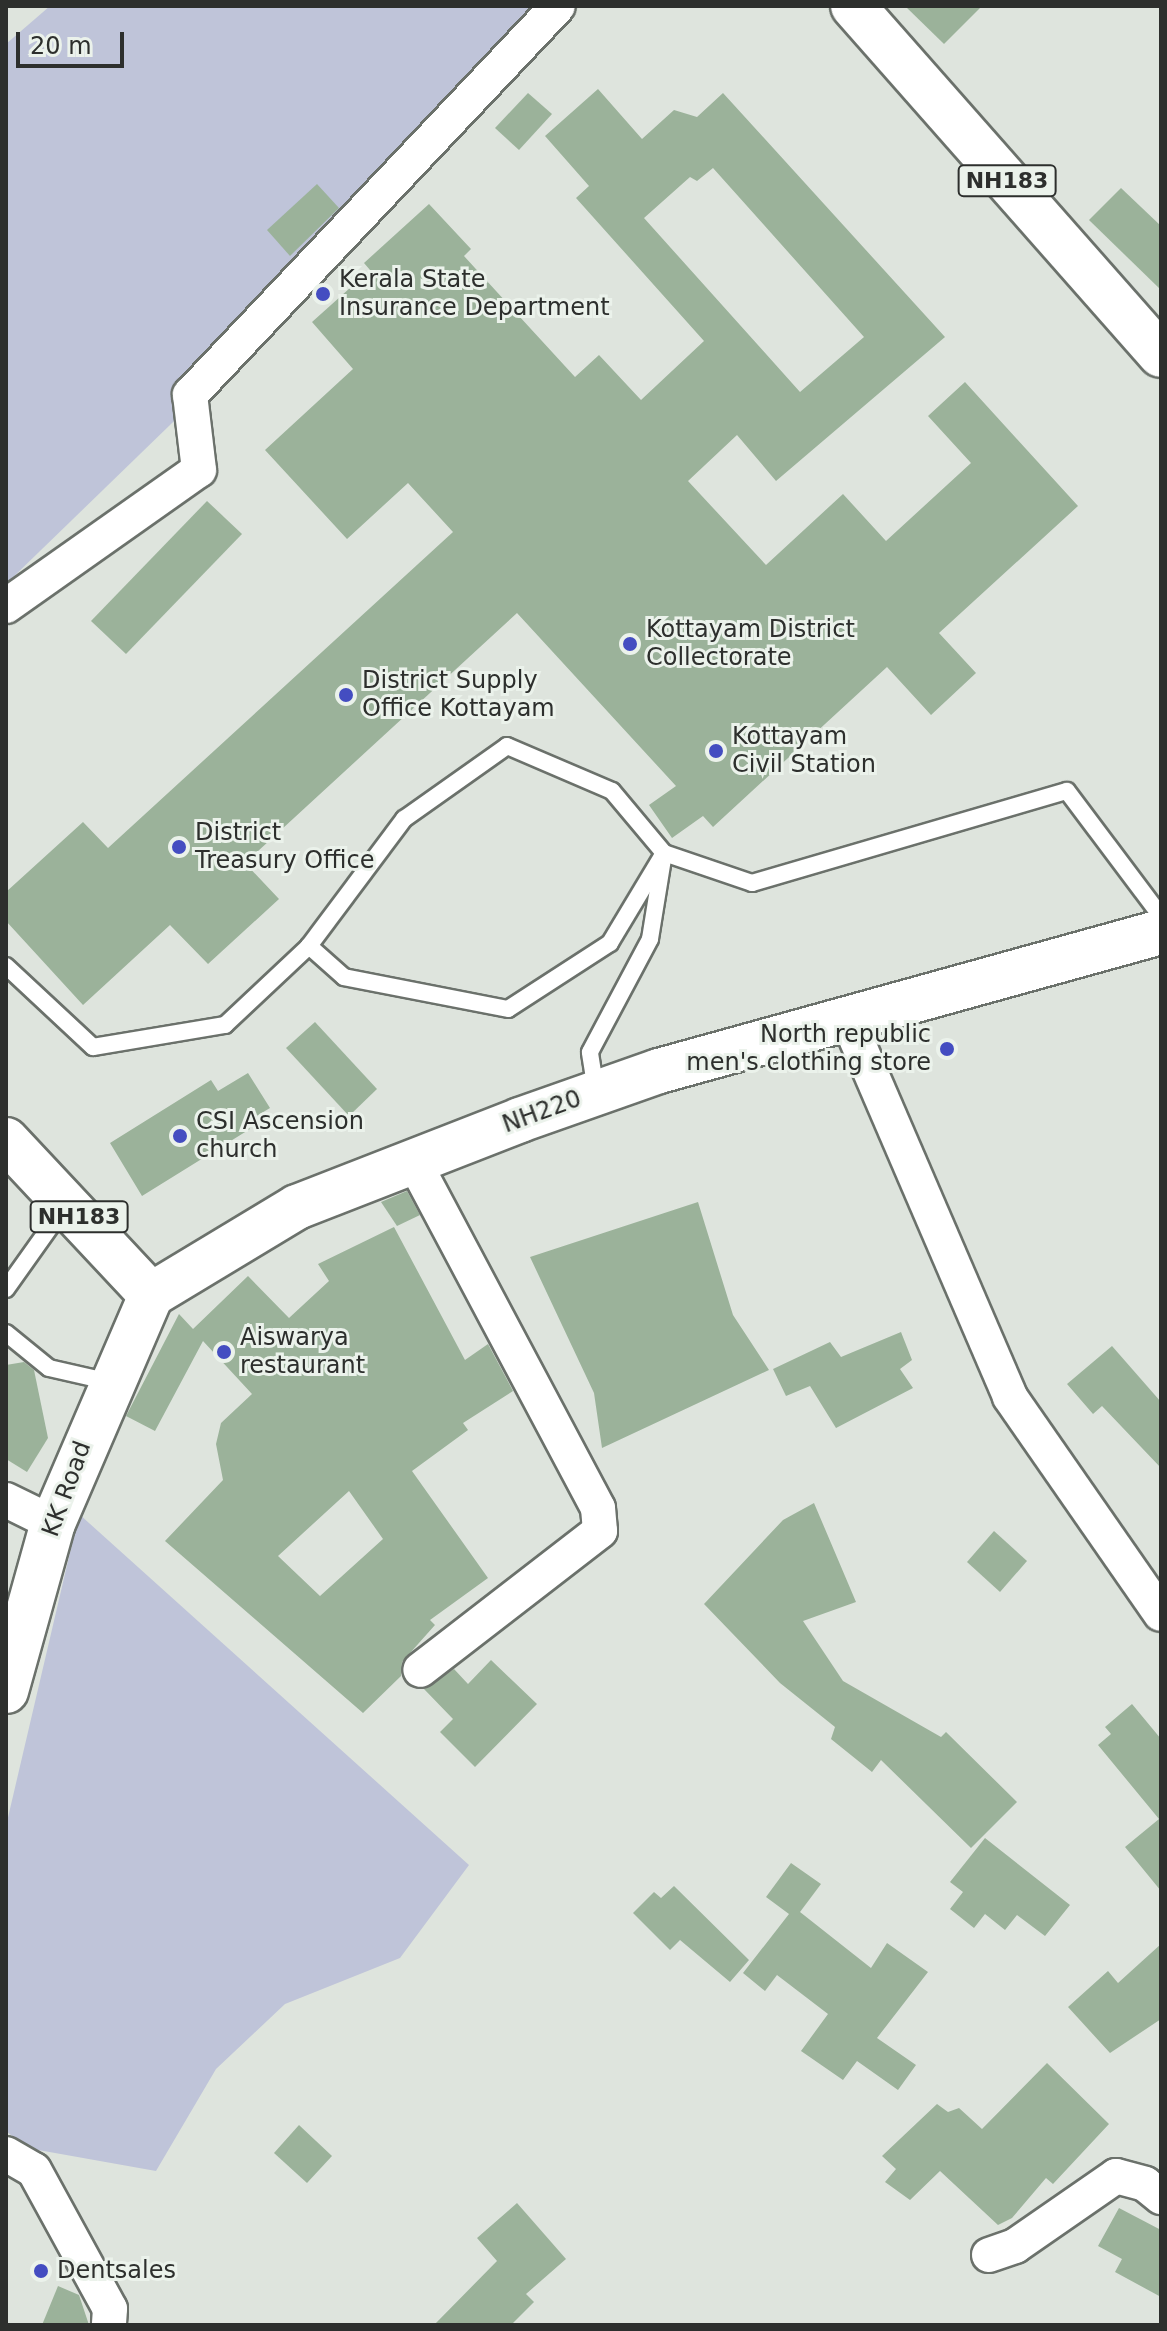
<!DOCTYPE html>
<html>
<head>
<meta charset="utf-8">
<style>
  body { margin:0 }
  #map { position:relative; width:1167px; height:2331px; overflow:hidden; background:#dee4dd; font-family:"DejaVu Sans",sans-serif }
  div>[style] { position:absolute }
  .green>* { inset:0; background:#bfc4d9 }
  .building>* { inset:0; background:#9bb29a }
  .roads { filter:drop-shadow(2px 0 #6b716b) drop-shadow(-2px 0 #6b716b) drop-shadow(0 2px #6b716b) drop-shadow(0 -2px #6b716b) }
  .lane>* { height:16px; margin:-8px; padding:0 8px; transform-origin:8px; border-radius:8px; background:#fff }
  .street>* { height:34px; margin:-17px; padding:0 17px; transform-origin:17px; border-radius:17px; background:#fff }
  .primary>* { height:44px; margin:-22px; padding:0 22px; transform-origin:22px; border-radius:22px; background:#fff }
  .highway>* { height:44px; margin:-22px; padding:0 22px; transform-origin:22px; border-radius:22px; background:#fff }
  .dots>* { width:22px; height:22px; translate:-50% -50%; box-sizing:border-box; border:4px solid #ebf2eb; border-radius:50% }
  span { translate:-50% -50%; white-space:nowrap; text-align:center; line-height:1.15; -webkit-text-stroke:6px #ebf2eb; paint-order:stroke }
  .shield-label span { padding:2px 6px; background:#ebf2eb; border:2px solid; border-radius:6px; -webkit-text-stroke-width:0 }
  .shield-label { font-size:22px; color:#2d2f2d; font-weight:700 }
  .poi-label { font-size:24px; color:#2d2f2d }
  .left { translate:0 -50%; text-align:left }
  .right { translate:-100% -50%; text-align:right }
  .street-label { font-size:24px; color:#2d2f2d }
  .frame { position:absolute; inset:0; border:8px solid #2d2f2d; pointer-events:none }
  .scale { position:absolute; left:16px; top:32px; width:108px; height:36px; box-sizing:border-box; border:4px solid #2d2f2d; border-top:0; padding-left:10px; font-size:24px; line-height:28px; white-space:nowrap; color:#2d2f2d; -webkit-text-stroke:6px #ebf2eb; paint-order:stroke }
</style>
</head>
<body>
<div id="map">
  <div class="green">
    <div style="clip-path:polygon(50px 6px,538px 6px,236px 361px,6px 584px,6px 44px)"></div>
    <div style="clip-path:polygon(79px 1514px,469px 1865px,400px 1958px,285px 2004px,216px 2069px,156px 2171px,27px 2148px,6px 2131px,6px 1826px)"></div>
  </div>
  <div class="building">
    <div style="clip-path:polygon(905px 6px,982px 6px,944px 44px)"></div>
    <div style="clip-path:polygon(evenodd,598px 89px,642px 139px,674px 110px,697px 117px,723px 93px,945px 337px,776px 481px,737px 435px,688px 481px,766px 565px,843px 494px,886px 541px,971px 463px,928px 416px,965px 382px,1078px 506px,939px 633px,976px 673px,931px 715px,887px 667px,713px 827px,703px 816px,672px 838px,649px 805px,676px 786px,517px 613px,245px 863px,279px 899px,208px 964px,170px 925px,83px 1005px,6px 921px,6px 892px,83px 822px,108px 848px,453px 532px,408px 483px,347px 539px,265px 450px,353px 369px,312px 322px,370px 270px,364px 263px,429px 204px,471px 249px,464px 256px,575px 377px,599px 355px,641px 400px,704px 341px,576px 198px,589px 186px,545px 136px,598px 89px,713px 168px,864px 337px,800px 392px,644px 218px,690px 177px,697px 181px,713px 168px)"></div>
    <div style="clip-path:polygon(528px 93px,552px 114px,519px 150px,495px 128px)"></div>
    <div style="clip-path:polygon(317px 184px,339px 208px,290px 256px,267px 230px)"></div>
    <div style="clip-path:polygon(1121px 188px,1161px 226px,1161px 290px,1089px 220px)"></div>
    <div style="clip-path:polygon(207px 501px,242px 534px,126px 654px,91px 621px)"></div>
    <div style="clip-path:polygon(315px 1022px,377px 1089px,349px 1116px,286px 1048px)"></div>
    <div style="clip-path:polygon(248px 1073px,270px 1108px,245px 1123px,250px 1129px,142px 1196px,110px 1143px,211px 1080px,218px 1091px)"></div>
    <div style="clip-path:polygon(407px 1191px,420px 1215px,397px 1226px,381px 1202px)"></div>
    <div style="clip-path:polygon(698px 1202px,733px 1315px,769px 1370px,602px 1448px,594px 1393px,530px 1257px)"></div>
    <div style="clip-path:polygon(evenodd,394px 1227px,465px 1360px,488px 1344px,513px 1391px,463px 1423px,468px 1430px,412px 1471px,488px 1578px,430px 1620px,435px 1625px,402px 1662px,401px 1676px,363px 1713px,165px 1541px,223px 1480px,216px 1444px,221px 1423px,252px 1394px,203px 1341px,155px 1431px,126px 1416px,179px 1314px,193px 1329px,248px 1276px,289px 1318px,329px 1281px,318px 1264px,394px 1227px,349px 1491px,383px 1539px,320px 1596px,278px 1556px,349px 1491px)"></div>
    <div style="clip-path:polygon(901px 1332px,912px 1360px,900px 1369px,913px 1388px,836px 1428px,810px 1386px,786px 1396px,773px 1369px,830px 1342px,841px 1357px)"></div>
    <div style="clip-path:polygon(1112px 1346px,1161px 1402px,1161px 1468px,1102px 1406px,1093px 1414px,1067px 1384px)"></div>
    <div style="clip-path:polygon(24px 1362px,34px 1370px,48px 1438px,27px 1472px,6px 1459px,6px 1365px)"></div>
    <div style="clip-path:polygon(814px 1503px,856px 1602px,803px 1621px,843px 1681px,941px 1737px,946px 1732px,1017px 1802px,971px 1848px,881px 1760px,872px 1772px,831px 1739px,835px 1727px,780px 1683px,704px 1604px,783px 1520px)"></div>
    <div style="clip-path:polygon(994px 1531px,1027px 1561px,1000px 1592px,967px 1562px)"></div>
    <div style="clip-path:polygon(491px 1660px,537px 1704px,475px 1767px,440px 1732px,453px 1719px,424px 1689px,454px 1669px,468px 1684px)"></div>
    <div style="clip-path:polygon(1132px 1704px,1161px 1739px,1161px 1891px,1125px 1847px,1159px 1819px,1098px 1745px,1111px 1734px,1105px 1727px)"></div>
    <div style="clip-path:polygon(985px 1838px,1070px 1905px,1045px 1936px,1017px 1915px,1005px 1930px,985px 1914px,974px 1928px,950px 1909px,963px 1892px,950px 1882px)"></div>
    <div style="clip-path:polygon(791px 1863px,821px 1884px,800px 1912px,871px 1968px,887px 1943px,928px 1972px,877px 2038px,916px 2065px,898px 2090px,857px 2061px,843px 2080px,801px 2051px,828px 2014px,777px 1975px,765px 1991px,743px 1973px,789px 1914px,766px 1897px)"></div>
    <div style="clip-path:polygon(674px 1886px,749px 1960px,730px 1982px,680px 1940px,670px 1950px,633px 1913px,654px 1892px,661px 1898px)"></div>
    <div style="clip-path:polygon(1161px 1944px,1161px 2019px,1110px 2053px,1068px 2007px,1108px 1971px,1118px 1983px)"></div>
    <div style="clip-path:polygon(1047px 2063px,1109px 2124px,1053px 2184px,1046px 2178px,1012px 2218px,998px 2225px,940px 2171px,910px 2200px,885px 2182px,896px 2169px,882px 2156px,937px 2104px,948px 2112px,959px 2108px,982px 2129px)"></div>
    <div style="clip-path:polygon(299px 2125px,332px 2156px,307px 2183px,274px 2153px)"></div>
    <div style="clip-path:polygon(517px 2203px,566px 2259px,526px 2294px,534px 2302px,511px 2325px,434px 2325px,497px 2261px,477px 2238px)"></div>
    <div style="clip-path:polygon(1119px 2208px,1161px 2230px,1161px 2297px,1115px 2272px,1122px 2259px,1098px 2246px)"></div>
    <div style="clip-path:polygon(58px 2286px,79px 2295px,89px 2325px,42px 2325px)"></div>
  </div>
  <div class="roads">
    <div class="lane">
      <div style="left:6px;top:966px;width:119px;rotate:43deg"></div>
      <div style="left:93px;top:1047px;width:134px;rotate:-9.5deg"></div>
      <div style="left:225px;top:1025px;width:115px;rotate:-43.2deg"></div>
      <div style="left:309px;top:946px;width:159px;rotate:-53.2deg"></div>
      <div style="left:404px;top:819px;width:126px;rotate:-35.3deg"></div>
      <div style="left:507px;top:746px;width:114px;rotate:23.2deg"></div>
      <div style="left:612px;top:791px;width:81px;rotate:50deg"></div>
      <div style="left:664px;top:853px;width:105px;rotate:121deg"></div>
      <div style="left:610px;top:943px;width:121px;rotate:147.1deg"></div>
      <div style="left:508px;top:1009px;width:167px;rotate:-169deg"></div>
      <div style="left:344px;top:977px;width:47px;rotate:-138.5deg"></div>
      <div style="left:596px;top:1091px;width:39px;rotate:-99deg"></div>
      <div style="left:590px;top:1052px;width:128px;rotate:-62deg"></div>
      <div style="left:650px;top:939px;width:87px;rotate:-80.8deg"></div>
      <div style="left:664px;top:853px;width:93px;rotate:18.8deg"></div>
      <div style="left:752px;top:883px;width:328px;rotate:-16.3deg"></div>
      <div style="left:1067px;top:791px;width:156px;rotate:53.1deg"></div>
      <div style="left:6px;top:1289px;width:102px;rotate:-54.6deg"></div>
      <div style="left:6px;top:1333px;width:55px;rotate:39.1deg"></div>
      <div style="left:49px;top:1368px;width:63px;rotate:12.9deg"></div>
    </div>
    <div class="street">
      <div style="left:6px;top:606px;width:236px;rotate:-35.2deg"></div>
      <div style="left:199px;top:470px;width:76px;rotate:-96.8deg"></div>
      <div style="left:190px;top:395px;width:535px;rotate:-46.59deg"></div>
      <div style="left:848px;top:1020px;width:410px;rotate:66.7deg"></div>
      <div style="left:1010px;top:1397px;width:264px;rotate:55.2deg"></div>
      <div style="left:413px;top:1160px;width:394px;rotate:62deg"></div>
      <div style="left:598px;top:1508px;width:23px;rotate:85deg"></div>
      <div style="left:600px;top:1531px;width:227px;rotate:142.3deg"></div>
      <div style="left:6px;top:1500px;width:52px;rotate:26.1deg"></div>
      <div style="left:6px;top:2154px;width:32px;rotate:30deg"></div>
      <div style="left:34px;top:2170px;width:158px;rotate:61.3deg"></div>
      <div style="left:110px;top:2309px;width:16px;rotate:94deg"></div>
      <div style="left:989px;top:2255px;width:28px;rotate:-19deg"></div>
      <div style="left:1015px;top:2246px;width:123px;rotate:-34.7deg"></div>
      <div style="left:1116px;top:2176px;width:30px;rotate:15deg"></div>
      <div style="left:1145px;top:2184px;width:21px;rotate:39deg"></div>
    </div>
    <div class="primary">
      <div style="left:6px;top:1691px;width:174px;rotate:-74.4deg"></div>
      <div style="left:53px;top:1523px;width:248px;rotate:-66.7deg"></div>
    </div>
    <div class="highway">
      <div style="left:853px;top:6px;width:465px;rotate:48.6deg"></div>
      <div style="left:6px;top:1140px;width:212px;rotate:46.9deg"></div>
      <div style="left:151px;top:1295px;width:170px;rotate:-31.1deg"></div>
      <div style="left:297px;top:1207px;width:239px;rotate:-21.3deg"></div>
      <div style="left:520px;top:1120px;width:147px;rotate:-19.4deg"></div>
      <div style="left:659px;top:1071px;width:521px;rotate:-15.48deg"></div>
    </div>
  </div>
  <div class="dots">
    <div style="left:323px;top:294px;background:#444dc1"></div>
    <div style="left:630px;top:644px;background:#444dc1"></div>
    <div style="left:346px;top:695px;background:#444dc1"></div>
    <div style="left:716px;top:751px;background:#444dc1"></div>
    <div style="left:179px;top:847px;background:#444dc1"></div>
    <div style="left:947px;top:1049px;background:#444dc1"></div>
    <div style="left:180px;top:1136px;background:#444dc1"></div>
    <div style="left:224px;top:1352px;background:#444dc1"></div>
    <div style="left:41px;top:2271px;background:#444dc1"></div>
  </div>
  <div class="shield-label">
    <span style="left:1007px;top:181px">NH183</span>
    <span style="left:79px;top:1217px">NH183</span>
  </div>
  <div class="poi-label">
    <span class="left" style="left:339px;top:294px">Kerala State<br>Insurance Department</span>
    <span class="left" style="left:646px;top:644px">Kottayam District<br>Collectorate</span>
    <span class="left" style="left:362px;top:695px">District Supply<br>Office Kottayam</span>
    <span class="left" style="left:732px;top:751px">Kottayam<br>Civil Station</span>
    <span class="left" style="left:195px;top:847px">District<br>Treasury Office</span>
    <span class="right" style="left:931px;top:1049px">North republic<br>men's clothing store</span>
    <span class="left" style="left:196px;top:1136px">CSI Ascension<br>church</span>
    <span class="left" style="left:240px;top:1352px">Aiswarya<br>restaurant</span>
    <span class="left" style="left:57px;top:2271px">Dentsales</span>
  </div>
  <div class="street-label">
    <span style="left:542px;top:1112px;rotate:-20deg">NH220</span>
    <span style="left:67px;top:1489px;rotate:-70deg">KK Road</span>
  </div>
  <div class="frame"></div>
  <div class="scale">20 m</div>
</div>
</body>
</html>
